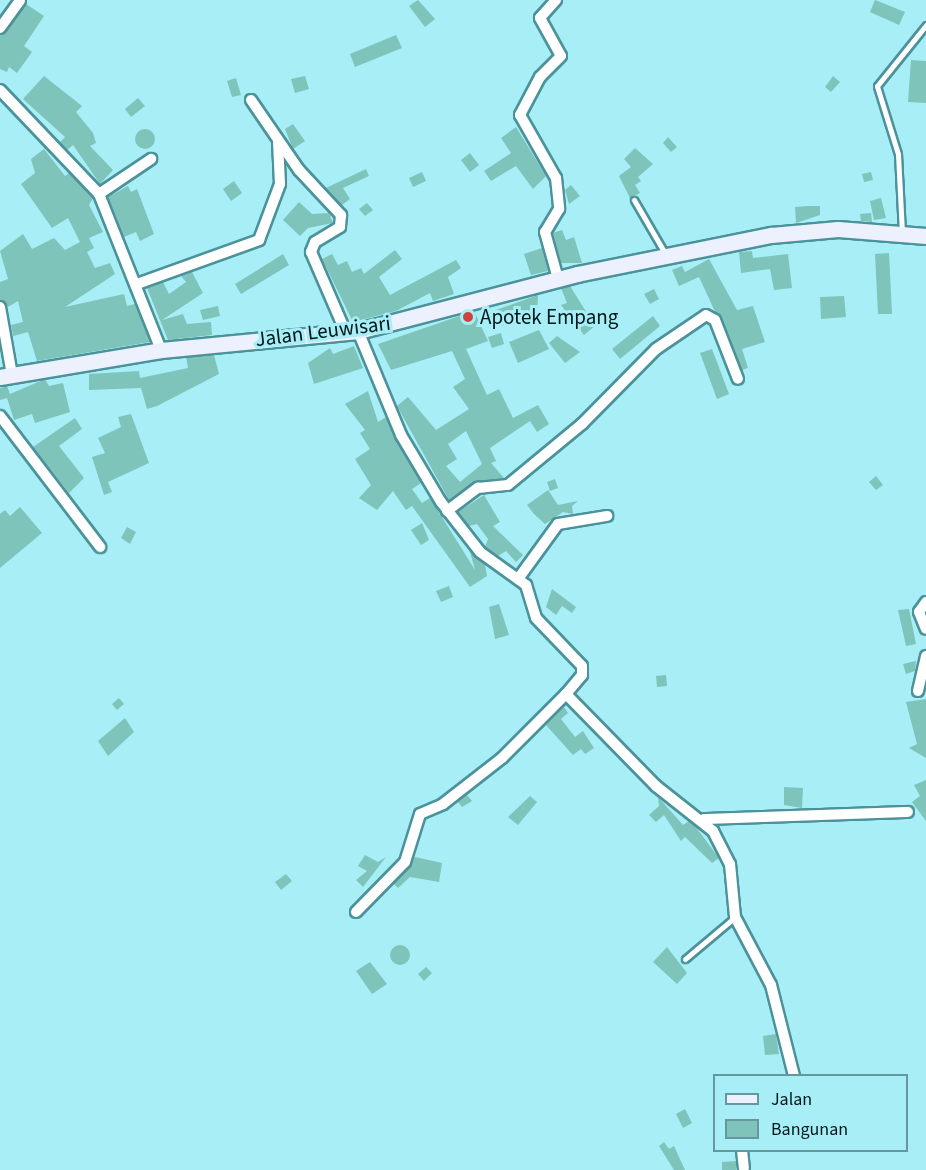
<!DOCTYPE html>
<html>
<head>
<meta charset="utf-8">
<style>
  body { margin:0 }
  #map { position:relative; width:926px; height:1170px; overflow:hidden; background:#a7eef7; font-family:"Source Sans 3",sans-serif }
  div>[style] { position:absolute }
  .building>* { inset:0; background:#7ec4bb }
  .round { border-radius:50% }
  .roads { filter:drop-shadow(2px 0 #4b929a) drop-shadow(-2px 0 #4b929a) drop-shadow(0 2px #4b929a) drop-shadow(0 -2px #4b929a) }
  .service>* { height:5px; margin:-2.5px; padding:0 2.5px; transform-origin:2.5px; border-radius:2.5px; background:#fff }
  .minor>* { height:10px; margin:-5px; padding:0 5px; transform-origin:5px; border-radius:5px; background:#fff }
  .secondary>* { height:15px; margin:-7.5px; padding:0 7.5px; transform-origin:7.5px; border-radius:7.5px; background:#ecf1fd }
  .dots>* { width:16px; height:16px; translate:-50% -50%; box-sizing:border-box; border:3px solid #a7eef7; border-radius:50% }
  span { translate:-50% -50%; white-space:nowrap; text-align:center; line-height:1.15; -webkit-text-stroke:6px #a7eef7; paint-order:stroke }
  .poi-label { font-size:21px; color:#001619 }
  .left { translate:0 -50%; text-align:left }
  .street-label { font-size:21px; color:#001619 }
  .legend { position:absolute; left:713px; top:1074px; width:195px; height:78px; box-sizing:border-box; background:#a7eef7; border:2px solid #64989e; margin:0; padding:8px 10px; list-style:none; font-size:18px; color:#001619 }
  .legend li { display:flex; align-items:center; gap:12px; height:30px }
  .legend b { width:30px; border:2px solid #64989e }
</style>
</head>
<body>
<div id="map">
  <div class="building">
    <div style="clip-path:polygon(418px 0,435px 19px,425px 27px,409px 6px)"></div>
    <div style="clip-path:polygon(875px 0,905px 12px,899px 25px,870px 12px)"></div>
    <div style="clip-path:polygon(26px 4px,44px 16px,24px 46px,32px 52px,17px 73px,9px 67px,7px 72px,0 69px,0 36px)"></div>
    <div style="clip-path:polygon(396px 35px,402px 48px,355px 67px,350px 54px)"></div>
    <div style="clip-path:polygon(911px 60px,926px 61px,926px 103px,908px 102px)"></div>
    <div style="clip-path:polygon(44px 76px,82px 106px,76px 112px,93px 133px,96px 143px,90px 146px,113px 170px,100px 184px,73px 145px,67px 150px,60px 142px,65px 137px,23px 99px)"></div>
    <div style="clip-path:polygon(305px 76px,309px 89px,295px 93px,291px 79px)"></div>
    <div style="clip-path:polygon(833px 76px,840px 82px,831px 92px,825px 87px)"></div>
    <div style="clip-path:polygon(236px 78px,241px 95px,232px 97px,227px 81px)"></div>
    <div style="clip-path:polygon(138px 98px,145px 106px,131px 117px,125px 109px)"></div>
    <div style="clip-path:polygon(293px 124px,305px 141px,293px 149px,285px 129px)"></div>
    <div style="clip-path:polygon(516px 127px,546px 176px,533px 189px,516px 166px,491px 181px,484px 171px,511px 153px,501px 138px)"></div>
    <div class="round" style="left:135px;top:129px;width:20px;height:20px"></div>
    <div style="clip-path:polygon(668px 137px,677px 147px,671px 152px,663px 143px)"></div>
    <div style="clip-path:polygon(635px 148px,653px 164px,638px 177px,641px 181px,635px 185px,640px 193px,630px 198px,619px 176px,631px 167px,624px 159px)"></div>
    <div style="clip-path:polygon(44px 149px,65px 176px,69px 173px,93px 198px,89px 205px,103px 232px,89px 238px,94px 248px,87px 252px,95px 268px,110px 263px,115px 274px,65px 307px,124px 294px,127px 306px,135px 304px,150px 342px,37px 361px,28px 332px,13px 336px,11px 325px,23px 322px,18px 301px,8px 307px,0 300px,0 282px,8px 279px,0 251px,23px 234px,32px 249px,54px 238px,65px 250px,80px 242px,68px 218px,52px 228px,21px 184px,35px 173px,31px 159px)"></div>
    <div style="clip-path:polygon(470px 153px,479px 165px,470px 172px,461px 160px)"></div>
    <div style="clip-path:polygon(366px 169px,369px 176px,343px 188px,350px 199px,342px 205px,326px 188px)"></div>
    <div style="clip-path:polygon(422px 172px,426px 181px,413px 187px,409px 178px)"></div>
    <div style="clip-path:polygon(871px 172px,873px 180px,864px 182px,862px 174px)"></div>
    <div style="clip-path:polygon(234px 181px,242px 193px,231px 201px,223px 189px)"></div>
    <div style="clip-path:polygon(571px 185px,580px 196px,569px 204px,565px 190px)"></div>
    <div style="clip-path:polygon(128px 186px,131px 192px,137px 189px,154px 234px,140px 241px,136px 232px,124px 237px,108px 197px)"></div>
    <div style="clip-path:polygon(881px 198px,886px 218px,874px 220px,870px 201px)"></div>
    <div style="clip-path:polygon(299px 202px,312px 214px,329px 213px,333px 223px,308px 228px,300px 236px,283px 220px)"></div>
    <div style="clip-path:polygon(367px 203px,373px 210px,365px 216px,359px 209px)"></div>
    <div style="clip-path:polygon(809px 206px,820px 206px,820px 215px,796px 223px,795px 207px)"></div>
    <div style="clip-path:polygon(871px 213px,872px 222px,861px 221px,860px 214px)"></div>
    <div style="clip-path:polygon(562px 230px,566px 240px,574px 237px,582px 263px,561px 263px,553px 233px)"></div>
    <div style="clip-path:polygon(542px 248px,548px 271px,531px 275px,524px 254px)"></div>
    <div style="clip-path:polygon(395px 250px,402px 259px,379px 277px,390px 295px,456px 260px,461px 268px,448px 277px,454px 294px,433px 301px,430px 293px,396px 311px,353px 322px,322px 259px,332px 254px,338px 265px,347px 261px,352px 272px,361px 268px,364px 274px)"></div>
    <div style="clip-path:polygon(752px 251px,753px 258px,788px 254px,792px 288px,774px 290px,770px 269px,741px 273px,739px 252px)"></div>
    <div style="clip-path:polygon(889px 253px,892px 314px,878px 314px,875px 254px)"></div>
    <div style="clip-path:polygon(283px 254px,289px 265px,241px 294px,235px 284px)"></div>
    <div style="clip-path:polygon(709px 259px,737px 310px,753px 306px,765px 342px,742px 349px,748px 368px,742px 370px,699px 277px,679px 286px,672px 270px,682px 266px,685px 272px)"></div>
    <div style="clip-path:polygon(192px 272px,203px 293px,162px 320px,183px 314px,187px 324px,211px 322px,212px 335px,168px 340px,147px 288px,163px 282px,169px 294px,186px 282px,181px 276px)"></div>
    <div style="clip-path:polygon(570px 286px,595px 326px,584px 335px,561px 305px,567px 303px,561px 288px)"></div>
    <div style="clip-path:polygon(654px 289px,659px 299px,650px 304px,644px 294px)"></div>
    <div style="clip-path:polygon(538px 295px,537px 318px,500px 326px,496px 310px)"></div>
    <div style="clip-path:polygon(844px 296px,846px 317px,821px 319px,820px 297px)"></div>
    <div style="clip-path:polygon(218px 306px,220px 316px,203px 320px,200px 310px)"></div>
    <div style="clip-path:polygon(evenodd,474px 311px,488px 341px,466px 349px,487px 395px,499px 389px,513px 418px,538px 405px,549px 424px,537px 432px,530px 421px,490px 448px,496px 461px,491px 463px,504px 478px,474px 482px,449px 500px,397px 406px,408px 397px,436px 430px,469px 409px,453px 387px,465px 379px,452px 351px,391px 370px,378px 344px,474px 311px,466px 431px,482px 464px,460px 482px,446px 466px,457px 459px,448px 444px,466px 431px)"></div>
    <div style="clip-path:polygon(653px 316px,660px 326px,620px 359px,612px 349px)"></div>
    <div style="clip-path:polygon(539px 330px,549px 349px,518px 363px,509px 342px)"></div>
    <div style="clip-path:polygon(501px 333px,504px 344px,492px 348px,488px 337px)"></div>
    <div style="clip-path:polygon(557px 336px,580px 352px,565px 363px,549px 343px)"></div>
    <div style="clip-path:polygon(354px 346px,363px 368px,314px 384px,308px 363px,330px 348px,333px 354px)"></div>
    <div style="clip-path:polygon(712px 349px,729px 394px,717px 399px,700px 353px)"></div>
    <div style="clip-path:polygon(214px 355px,219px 374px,157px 406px,147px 409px,141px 388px,89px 390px,89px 374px,139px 371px,140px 378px,188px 368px,186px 357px)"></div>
    <div style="clip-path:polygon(45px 379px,49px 386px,63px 383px,70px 412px,35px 423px,32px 414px,14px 420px,7px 398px,0 400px,0 388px,7px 386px,10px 394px)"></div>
    <div style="clip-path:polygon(368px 391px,378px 422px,386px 417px,421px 483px,412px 489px,422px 503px,430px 498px,475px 570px,470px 552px,485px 565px,487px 576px,470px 587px,412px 506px,406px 510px,393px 491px,377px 510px,359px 498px,371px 485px,355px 459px,370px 449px,360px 433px,365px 430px,345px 404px)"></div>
    <div style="clip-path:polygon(131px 414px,149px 463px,108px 482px,112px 492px,104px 495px,92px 457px,105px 453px,98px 438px,121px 427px,118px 417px)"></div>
    <div style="clip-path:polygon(75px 418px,82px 429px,59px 446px,84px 478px,69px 493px,33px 447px)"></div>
    <div style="clip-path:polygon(876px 476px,883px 485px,876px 490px,869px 482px)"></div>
    <div style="clip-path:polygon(555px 479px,558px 488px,550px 491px,547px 482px)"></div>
    <div style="clip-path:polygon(548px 490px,558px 505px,578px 501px,572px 506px,573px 514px,563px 512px,545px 524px,534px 514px,527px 505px)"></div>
    <div style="clip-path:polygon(484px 495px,500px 522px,493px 526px,523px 555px,516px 562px,506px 551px,498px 556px,485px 547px,488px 539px,477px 524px,469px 526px,458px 512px)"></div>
    <div style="clip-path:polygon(20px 507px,42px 533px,0 568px,0 514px,5px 510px,10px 516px)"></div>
    <div style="clip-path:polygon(422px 523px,429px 540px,421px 545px,411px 530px)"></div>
    <div style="clip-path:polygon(127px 527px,136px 532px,130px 544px,121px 538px)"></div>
    <div style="clip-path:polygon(449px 586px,453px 597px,441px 602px,436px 591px)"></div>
    <div style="clip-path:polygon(552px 589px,576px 607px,572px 613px,562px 606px,556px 615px,546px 607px)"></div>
    <div style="clip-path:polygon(499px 604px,509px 635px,495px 639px,489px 607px)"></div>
    <div style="clip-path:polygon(909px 609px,916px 644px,906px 646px,898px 610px)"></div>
    <div style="clip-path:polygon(916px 661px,915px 671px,906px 674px,903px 664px)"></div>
    <div style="clip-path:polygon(666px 675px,667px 686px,657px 687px,656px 676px)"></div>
    <div style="clip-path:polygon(119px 698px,124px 704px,117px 710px,112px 704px)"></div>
    <div style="clip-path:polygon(926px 699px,926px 758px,909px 748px,917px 744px,906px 702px)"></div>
    <div style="clip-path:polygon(564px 707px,568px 713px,561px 719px,575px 737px,583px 731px,594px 748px,585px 754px,581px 749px,573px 755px,546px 725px)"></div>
    <div style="clip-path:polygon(125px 718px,134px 732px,108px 756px,98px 741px)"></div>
    <div style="clip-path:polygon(926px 780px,926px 821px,912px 802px,920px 796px,914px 785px)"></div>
    <div style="clip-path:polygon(784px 787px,803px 788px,802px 808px,784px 805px)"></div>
    <div style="clip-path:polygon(467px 795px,472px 801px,462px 807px,458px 802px)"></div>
    <div style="clip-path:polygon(530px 796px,537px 802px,518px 825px,508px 817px)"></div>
    <div style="clip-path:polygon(658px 797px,683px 825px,689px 821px,695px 826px,719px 858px,712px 863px,685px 837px,681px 841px,664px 815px,656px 822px,649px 815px,659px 806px)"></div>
    <div style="clip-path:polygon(365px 855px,378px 862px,386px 857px,363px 887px,356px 880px,367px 871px,358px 866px)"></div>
    <div style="clip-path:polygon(415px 857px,442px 863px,439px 882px,410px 877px,398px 888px,394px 884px)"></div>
    <div style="clip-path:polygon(286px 874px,292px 881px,281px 890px,275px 882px)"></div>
    <div class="round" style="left:390px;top:945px;width:20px;height:20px"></div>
    <div style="clip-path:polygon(667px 947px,687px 973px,677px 984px,653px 962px)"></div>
    <div style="clip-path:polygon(370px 962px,387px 984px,372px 994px,356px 971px)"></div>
    <div style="clip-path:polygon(426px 967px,432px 973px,424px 981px,418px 974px)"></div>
    <div style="clip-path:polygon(776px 1034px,779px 1054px,765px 1055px,763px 1036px)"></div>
    <div style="clip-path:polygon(685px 1109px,692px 1123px,683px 1128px,676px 1114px)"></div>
    <div style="clip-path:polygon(664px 1142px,669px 1149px,674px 1146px,685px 1170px,674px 1170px,659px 1146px)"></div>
    <div style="clip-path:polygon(736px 1161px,736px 1170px,722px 1170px,722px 1162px)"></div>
  </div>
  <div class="roads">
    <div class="service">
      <div style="left:634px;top:200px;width:64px;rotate:59.8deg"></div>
      <div style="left:902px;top:233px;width:79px;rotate:-92.9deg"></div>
      <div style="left:898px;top:154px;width:71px;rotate:-107.2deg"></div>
      <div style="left:877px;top:86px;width:78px;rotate:-51.2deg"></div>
      <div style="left:685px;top:959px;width:65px;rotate:-40deg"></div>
    </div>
    <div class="minor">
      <div style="left:556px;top:0;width:24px;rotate:132deg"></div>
      <div style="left:540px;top:18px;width:43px;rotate:61.1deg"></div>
      <div style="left:561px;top:56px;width:30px;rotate:135deg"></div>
      <div style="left:540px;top:77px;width:43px;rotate:117.8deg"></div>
      <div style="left:520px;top:115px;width:73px;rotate:60.3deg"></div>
      <div style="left:556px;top:178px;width:31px;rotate:84deg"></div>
      <div style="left:559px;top:209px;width:27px;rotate:121deg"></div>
      <div style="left:545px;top:232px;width:49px;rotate:74.5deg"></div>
      <div style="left:0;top:28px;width:34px;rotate:-54deg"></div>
      <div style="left:0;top:90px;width:144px;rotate:46.4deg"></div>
      <div style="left:99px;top:194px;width:168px;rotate:68.3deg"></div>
      <div style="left:251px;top:100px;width:85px;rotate:55.6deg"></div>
      <div style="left:299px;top:170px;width:62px;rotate:47deg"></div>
      <div style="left:341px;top:215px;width:12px;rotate:95deg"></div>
      <div style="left:340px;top:227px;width:29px;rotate:149deg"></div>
      <div style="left:315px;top:242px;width:11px;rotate:112deg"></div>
      <div style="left:311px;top:252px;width:88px;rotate:66.6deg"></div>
      <div style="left:99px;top:194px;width:63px;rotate:-33.9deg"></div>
      <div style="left:137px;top:284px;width:130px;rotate:-19.8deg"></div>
      <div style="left:259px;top:240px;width:60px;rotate:-69.4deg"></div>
      <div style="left:280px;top:184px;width:42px;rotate:-92.7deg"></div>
      <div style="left:0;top:307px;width:69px;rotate:80deg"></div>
      <div style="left:358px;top:331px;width:113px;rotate:67.5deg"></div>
      <div style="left:401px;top:435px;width:78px;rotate:59.2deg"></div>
      <div style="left:441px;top:502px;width:63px;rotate:52deg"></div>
      <div style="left:480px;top:552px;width:57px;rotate:35.7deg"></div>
      <div style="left:526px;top:585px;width:34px;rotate:73deg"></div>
      <div style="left:536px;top:618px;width:66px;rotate:46.2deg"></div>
      <div style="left:582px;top:666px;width:9px;rotate:90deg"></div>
      <div style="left:582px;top:675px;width:25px;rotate:130deg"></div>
      <div style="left:566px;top:694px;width:129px;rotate:45.6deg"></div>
      <div style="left:656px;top:786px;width:73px;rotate:38.3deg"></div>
      <div style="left:713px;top:831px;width:37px;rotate:63deg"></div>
      <div style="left:730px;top:864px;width:53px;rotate:84.6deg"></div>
      <div style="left:735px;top:917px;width:77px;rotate:62.1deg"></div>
      <div style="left:771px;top:985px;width:94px;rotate:75.8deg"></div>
      <div style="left:0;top:416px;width:165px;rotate:52.6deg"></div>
      <div style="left:447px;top:511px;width:39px;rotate:-37deg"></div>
      <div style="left:478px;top:488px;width:30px;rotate:-6deg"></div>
      <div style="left:508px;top:485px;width:96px;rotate:-39.5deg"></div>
      <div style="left:582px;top:424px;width:105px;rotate:-45.4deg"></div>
      <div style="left:656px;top:349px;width:60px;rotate:-34.2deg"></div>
      <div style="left:706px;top:315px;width:10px;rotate:29deg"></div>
      <div style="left:715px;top:320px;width:63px;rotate:68.7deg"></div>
      <div style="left:518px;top:579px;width:68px;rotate:-54deg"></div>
      <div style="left:558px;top:524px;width:50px;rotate:-9.3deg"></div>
      <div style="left:926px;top:602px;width:12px;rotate:125deg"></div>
      <div style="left:919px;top:612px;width:18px;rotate:68deg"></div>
      <div style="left:918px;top:691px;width:36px;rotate:-77deg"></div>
      <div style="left:704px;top:819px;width:204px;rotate:-2deg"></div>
      <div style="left:356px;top:912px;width:70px;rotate:-45.6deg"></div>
      <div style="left:405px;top:862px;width:50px;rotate:-72.6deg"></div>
      <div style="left:420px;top:814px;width:25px;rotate:-23deg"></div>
      <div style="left:443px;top:804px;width:75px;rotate:-37.9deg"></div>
      <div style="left:502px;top:758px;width:91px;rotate:-45deg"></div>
      <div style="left:742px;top:1150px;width:18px;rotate:84deg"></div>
    </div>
    <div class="secondary">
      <div style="left:0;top:377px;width:163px;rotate:-9.5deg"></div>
      <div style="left:161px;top:350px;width:198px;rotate:-5.5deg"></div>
      <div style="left:358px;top:331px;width:226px;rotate:-14.6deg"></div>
      <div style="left:577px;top:274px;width:198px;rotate:-11.4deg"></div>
      <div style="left:771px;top:235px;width:67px;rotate:-5.1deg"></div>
      <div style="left:838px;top:229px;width:88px;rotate:4.5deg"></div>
    </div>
  </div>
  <div class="dots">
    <div style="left:468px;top:317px;background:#cf413e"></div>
  </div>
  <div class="poi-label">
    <span class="left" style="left:480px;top:317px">Apotek Empang</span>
  </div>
  <div class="street-label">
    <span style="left:323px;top:331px;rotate:-7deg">Jalan Leuwisari</span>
  </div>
  <ul class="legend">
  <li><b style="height:8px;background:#ecf1fd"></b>Jalan</li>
  <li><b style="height:16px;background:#7ec4bb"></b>Bangunan</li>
  </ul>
</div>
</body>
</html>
